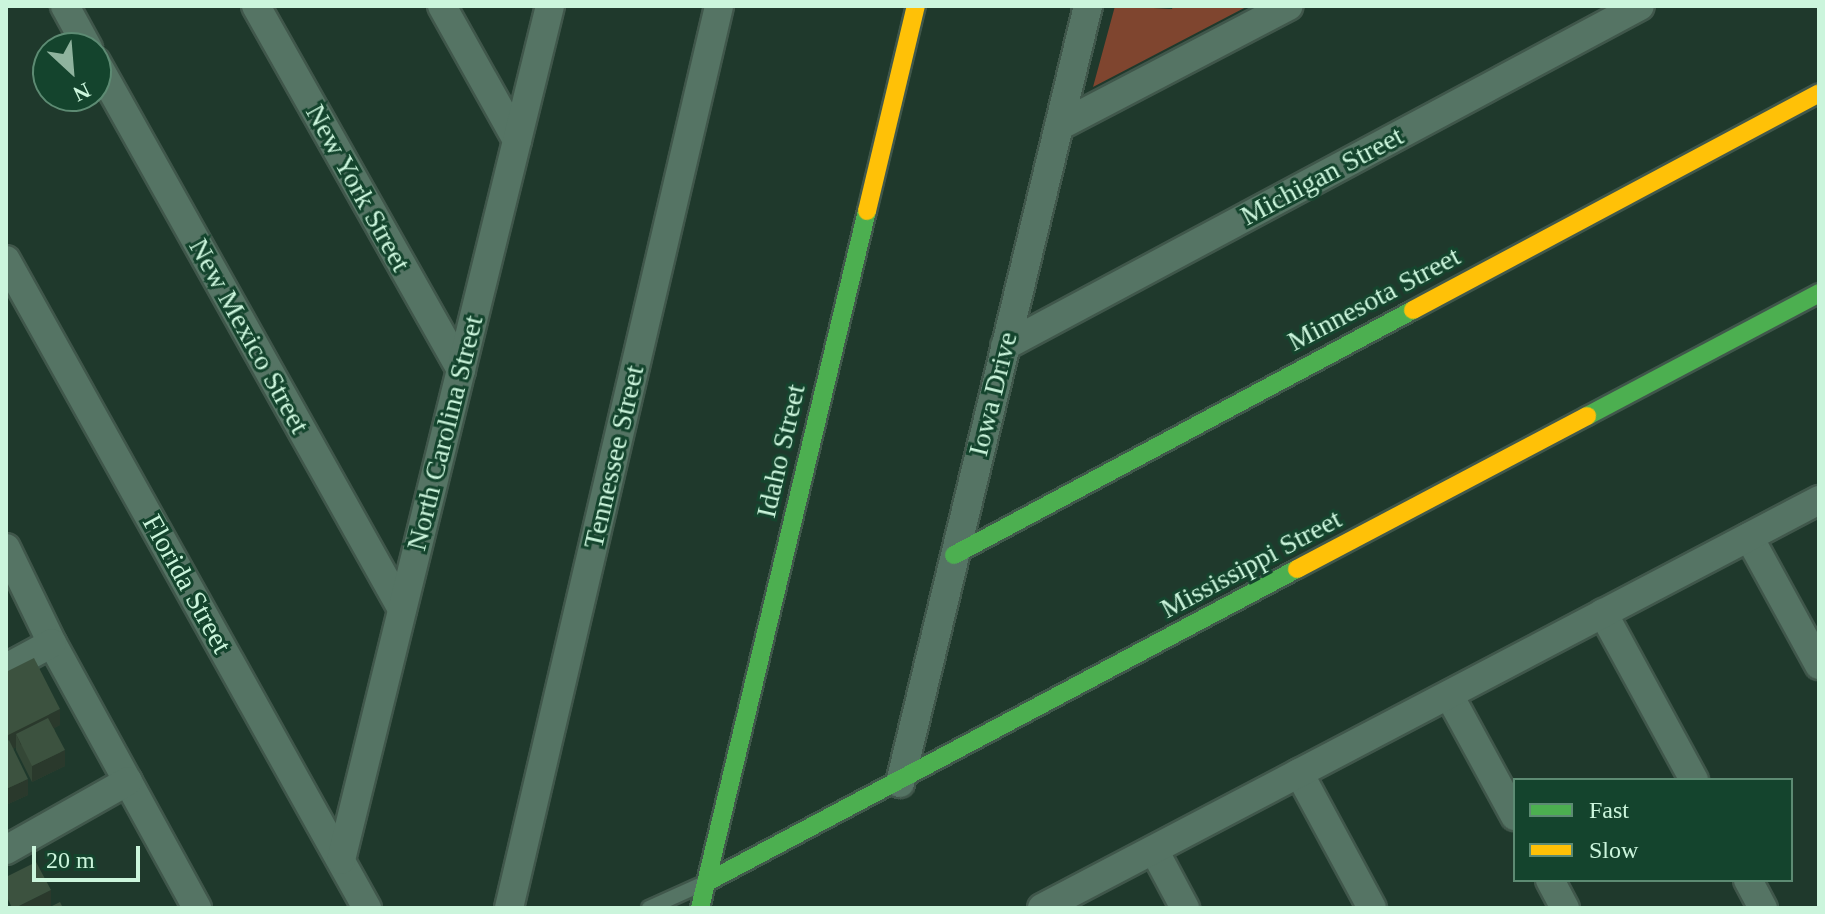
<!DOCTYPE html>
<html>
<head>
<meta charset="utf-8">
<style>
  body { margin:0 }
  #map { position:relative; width:1825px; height:914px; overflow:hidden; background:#1f392c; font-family:"Times New Roman",serif }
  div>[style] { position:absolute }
  .green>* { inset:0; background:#7f452f }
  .roads { filter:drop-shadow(2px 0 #40574b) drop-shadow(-2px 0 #40574b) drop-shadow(0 2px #40574b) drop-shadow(0 -2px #40574b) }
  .lane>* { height:14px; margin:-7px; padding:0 7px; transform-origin:7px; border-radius:7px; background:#557464 }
  .street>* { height:28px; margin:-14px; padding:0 14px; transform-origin:14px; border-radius:14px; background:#557464 }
  .fast>* { height:18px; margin:-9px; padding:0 9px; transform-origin:9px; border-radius:9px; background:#4caf50 }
  .slow>* { height:18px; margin:-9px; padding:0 9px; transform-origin:9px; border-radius:9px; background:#ffc107 }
  .wall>* { inset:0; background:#344736 }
  .shaded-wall>* { inset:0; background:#2a392c }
  .building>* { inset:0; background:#3c523f }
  span { translate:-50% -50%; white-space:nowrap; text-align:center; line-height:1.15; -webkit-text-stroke:6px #14442d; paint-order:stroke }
  .street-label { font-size:28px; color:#cbf5dc }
  .frame { position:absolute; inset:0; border:8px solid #cbf5dc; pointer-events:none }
  .legend { position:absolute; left:1513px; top:778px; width:280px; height:104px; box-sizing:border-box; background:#14442d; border:2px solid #5d8b73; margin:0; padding:10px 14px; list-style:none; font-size:24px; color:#cbf5dc }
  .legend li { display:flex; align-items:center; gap:16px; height:40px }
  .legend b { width:40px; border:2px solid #5d8b73 }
  .north { position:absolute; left:32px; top:32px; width:80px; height:80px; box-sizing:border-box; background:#14442d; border:2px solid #5d8b73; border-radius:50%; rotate:154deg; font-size:22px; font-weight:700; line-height:32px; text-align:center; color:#cbf5dc }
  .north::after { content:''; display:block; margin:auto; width:28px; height:36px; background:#8fb39e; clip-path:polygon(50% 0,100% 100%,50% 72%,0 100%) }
  .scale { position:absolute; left:32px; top:846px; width:108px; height:36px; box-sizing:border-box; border:4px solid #cbf5dc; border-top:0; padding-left:10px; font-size:24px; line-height:28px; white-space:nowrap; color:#cbf5dc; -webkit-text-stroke:6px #14442d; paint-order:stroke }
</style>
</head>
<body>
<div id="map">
  <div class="green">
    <div style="clip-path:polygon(1115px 6px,1172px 9px,1173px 6px,1248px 6px,1093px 87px)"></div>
  </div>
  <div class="roads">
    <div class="lane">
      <div style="left:649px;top:908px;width:56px;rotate:-24.3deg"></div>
    </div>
    <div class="street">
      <div style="left:65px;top:6px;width:48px;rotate:61.3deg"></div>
      <div style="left:256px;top:6px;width:418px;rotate:60.6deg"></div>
      <div style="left:442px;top:6px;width:154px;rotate:60.8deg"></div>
      <div style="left:96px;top:62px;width:627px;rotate:60.78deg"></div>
      <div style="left:1059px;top:126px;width:259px;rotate:-27.6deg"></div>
      <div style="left:6px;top:260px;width:742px;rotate:60.88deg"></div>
      <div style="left:1005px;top:346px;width:720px;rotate:-28.17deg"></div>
      <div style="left:1749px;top:537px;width:146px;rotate:61.3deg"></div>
      <div style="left:6px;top:548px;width:106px;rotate:64.2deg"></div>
      <div style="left:52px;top:643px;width:302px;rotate:61.3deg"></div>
      <div style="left:1603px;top:613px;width:190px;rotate:61.4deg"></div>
      <div style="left:6px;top:668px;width:52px;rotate:-28.5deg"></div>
      <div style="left:1449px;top:695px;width:138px;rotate:61.4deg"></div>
      <div style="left:1299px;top:773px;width:153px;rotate:61.6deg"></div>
      <div style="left:900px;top:783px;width:799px;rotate:-76.4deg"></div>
      <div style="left:6px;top:850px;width:140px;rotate:-29.5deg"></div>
      <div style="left:1154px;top:850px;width:66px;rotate:61.9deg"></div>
      <div style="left:341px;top:860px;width:879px;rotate:-76.25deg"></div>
      <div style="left:1550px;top:880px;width:32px;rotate:62deg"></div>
      <div style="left:1748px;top:880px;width:32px;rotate:62deg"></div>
      <div style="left:509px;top:908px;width:926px;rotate:-76.89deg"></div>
      <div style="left:1042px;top:908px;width:878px;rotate:-27.7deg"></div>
    </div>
    <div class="fast">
      <div style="left:1587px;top:416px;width:263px;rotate:-27.9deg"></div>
      <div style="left:954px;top:555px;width:520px;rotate:-28.09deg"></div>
      <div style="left:707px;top:882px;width:668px;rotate:-27.95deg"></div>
      <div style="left:700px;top:908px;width:717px;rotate:-76.53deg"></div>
    </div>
    <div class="slow">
      <div style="left:867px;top:211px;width:211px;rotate:-76.6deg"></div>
      <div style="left:1413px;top:310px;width:460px;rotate:-28.1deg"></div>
      <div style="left:1297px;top:569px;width:328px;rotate:-27.8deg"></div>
    </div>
  </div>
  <div class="wall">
    <div style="clip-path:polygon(6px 672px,60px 725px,54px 728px,65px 766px,32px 782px,16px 750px,16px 747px,13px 749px,28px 795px,6px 805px)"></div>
  </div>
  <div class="shaded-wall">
    <div style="clip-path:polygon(60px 709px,60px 725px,21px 745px,16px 734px,16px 747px,6px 752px,6px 736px)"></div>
    <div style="clip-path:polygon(65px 750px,65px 766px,32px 782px,32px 766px)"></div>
    <div style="clip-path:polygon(28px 779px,28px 795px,6px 805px,6px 789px)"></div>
    <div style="clip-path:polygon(51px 890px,51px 906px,47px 908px,15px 908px)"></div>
  </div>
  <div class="building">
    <div style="clip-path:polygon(34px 658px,60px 709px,6px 736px,6px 672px)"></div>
    <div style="clip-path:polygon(48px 718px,65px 750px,32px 766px,16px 734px)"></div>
    <div style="clip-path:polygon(9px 740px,28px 779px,6px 789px,6px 742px)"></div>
    <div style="clip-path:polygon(36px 862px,51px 890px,15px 908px,12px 908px,6px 895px,6px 877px)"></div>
    <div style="clip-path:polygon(60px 902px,63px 908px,48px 908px)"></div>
  </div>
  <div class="street-label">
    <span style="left:1322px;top:176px;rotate:-28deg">Michigan Street</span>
    <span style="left:358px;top:188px;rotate:61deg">New York Street</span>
    <span style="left:1374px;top:299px;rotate:-28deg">Minnesota Street</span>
    <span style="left:249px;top:336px;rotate:61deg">New Mexico Street</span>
    <span style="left:993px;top:394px;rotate:-76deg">Iowa Drive</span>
    <span style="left:445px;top:433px;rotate:-76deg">North Carolina Street</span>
    <span style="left:781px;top:451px;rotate:-77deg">Idaho Street</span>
    <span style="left:614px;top:457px;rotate:-77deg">Tennessee Street</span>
    <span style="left:1251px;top:564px;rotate:-28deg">Mississippi Street</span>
    <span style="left:187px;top:584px;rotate:61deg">Florida Street</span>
  </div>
  <div class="frame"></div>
  <ul class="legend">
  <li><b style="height:10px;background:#4caf50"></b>Fast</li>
  <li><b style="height:10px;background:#ffc107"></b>Slow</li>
  </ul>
  <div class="north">N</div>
  <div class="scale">20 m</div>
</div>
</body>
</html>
